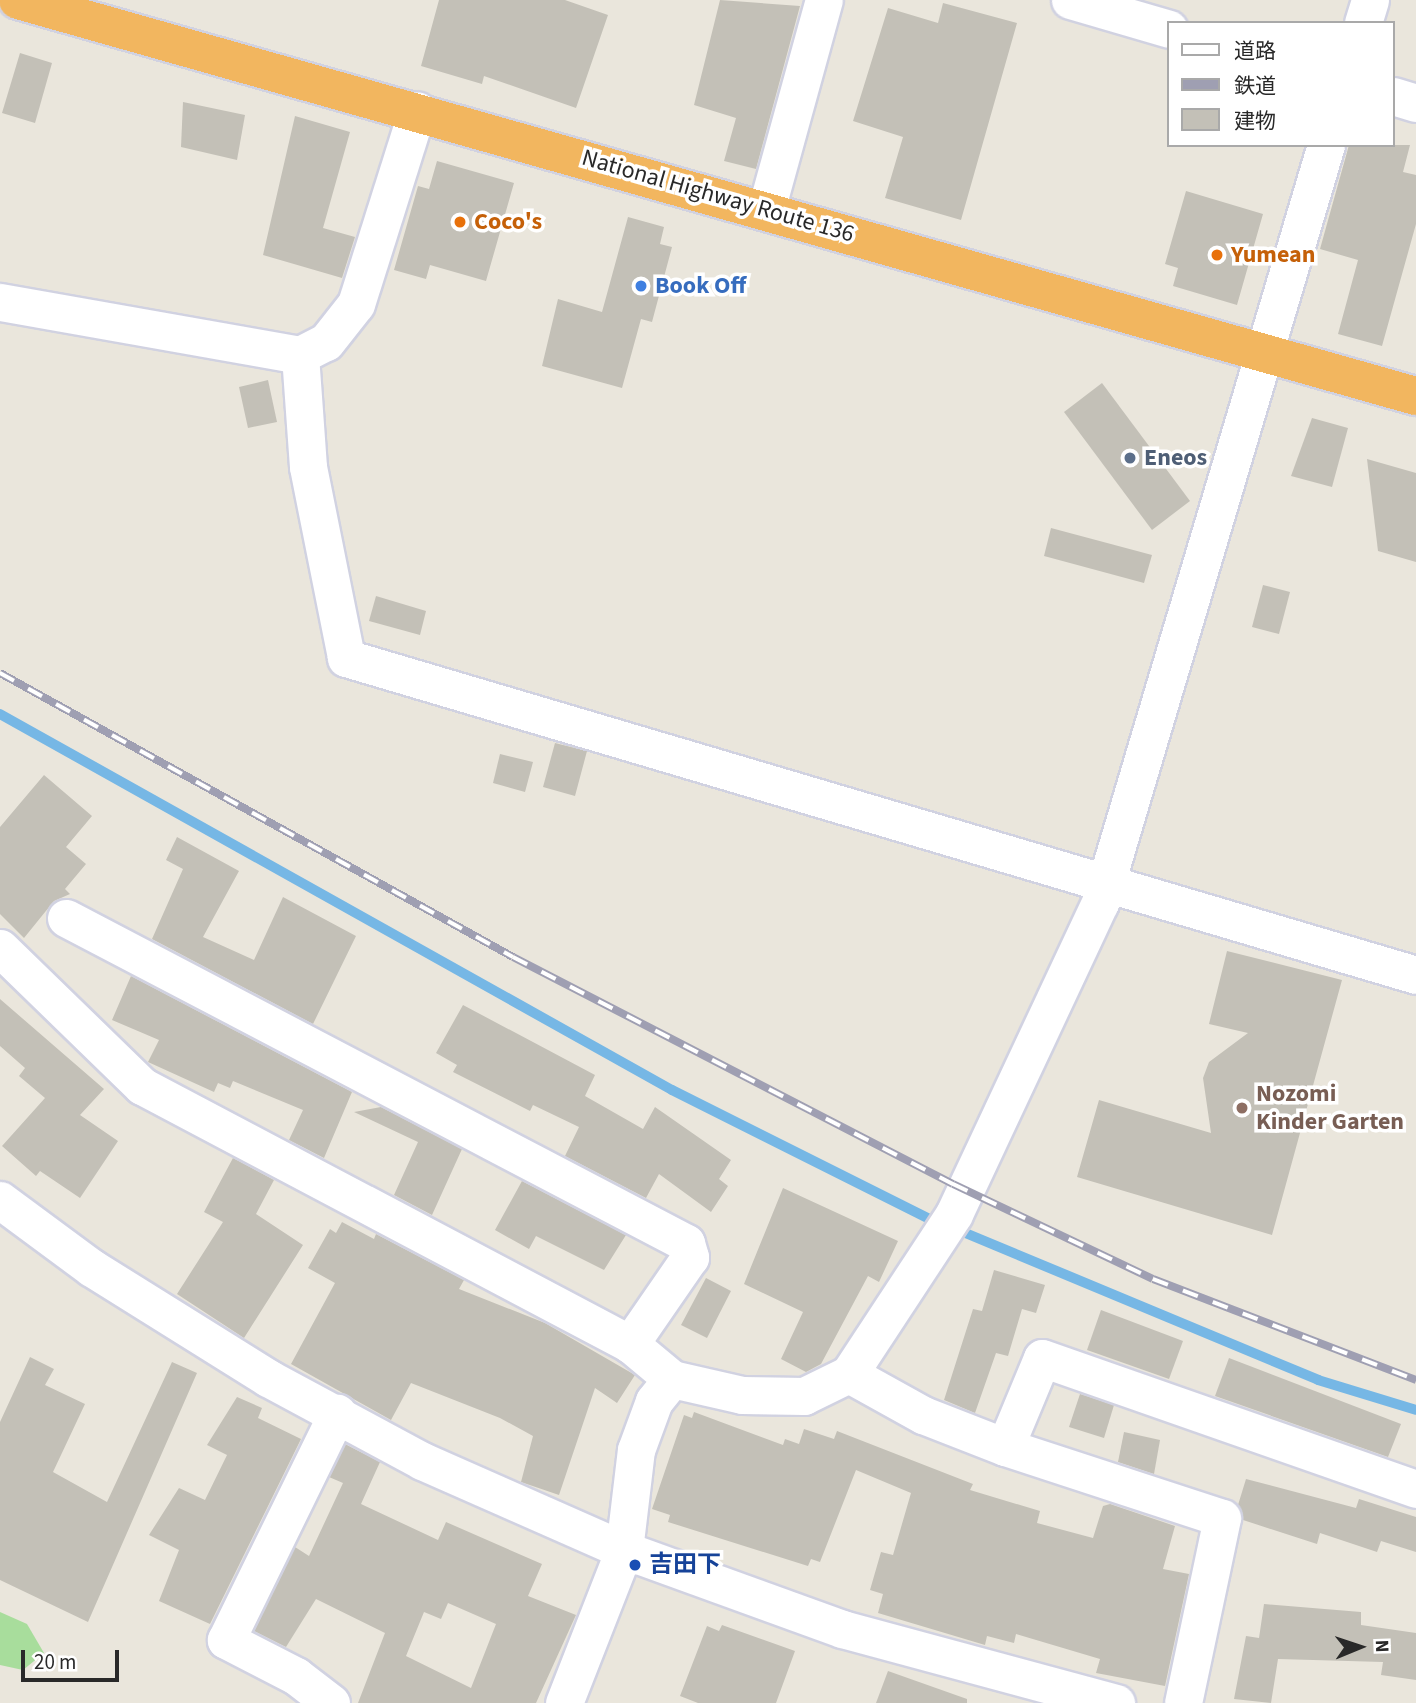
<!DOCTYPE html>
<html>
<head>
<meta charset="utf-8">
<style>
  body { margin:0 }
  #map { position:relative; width:1416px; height:1703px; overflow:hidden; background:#eae6dc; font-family:"Source Sans 3","Noto Sans JP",sans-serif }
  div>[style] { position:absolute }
  .green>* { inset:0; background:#a8dd9c }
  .stream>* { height:10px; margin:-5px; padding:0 5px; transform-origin:5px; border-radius:5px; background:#76b7e5 }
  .building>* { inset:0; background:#c3c0b7 }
  .roads { filter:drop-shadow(2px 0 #d1d2e1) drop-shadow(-2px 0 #d1d2e1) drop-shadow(0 2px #d1d2e1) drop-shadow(0 -2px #d1d2e1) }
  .street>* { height:37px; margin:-18.5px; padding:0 18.5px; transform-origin:18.5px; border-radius:18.5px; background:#fff }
  .highway>* { height:38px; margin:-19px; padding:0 19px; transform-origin:19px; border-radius:19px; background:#f2b65f }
  .rail>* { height:8px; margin-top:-4px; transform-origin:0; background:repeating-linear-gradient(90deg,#fff 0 16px,#9f9fb2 0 32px); box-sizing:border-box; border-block:2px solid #9f9fb2 }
  .dots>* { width:19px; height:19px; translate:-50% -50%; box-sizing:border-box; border:4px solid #fff; border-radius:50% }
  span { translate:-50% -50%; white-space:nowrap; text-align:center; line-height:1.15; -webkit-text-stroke:7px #fff; paint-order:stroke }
  .street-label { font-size:24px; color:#292929 }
  .food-label { font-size:24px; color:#c56008; font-weight:700 }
  .left { translate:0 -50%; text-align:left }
  .shop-label { font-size:24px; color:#366cbe; font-weight:700 }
  .service-label { font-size:24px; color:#4e5e75; font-weight:700 }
  .education-label { font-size:24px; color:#785e54; font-weight:700 }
  .transit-label { font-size:24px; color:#164399; font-weight:700 }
  .legend { position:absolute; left:1167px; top:21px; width:228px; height:126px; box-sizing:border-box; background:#fff; border:2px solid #a9a9a9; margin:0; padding:9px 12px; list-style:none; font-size:21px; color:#292929 }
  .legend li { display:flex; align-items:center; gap:14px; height:35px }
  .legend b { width:35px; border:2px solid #a9a9a9 }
  .north { position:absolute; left:1325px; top:1612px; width:70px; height:70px; -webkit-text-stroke:5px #fff; paint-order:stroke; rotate:88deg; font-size:19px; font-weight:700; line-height:28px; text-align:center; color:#292929 }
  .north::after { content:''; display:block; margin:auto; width:24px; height:32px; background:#292929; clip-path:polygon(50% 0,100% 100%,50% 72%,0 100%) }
  .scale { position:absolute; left:21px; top:1650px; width:98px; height:32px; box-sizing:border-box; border:4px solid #292929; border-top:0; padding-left:9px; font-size:21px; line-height:24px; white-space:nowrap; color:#292929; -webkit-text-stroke:5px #fff; paint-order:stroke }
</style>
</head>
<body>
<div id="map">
  <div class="green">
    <div style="clip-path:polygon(0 1612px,27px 1624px,44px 1653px,23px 1670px,0 1665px)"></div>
  </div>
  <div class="stream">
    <div style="left:0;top:714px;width:770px;rotate:29.23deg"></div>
    <div style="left:672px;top:1090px;width:288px;rotate:26.6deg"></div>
    <div style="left:963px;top:1232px;width:385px;rotate:22.6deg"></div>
    <div style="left:1318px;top:1380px;width:102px;rotate:17deg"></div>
  </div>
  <div class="building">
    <div style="clip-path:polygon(439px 0,565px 0,608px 15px,576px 108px,484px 76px,482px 84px,421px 66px)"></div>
    <div style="clip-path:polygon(720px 0,800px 6px,756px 169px,724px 161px,736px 118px,694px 105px)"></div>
    <div style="clip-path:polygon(943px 3px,1017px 23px,961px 220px,885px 198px,903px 137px,853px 121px,888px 8px,938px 23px)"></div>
    <div style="clip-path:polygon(20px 53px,52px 63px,35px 123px,2px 113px)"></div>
    <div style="clip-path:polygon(183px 102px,245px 115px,237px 160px,181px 147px)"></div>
    <div style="clip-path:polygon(295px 116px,350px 132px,323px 228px,355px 237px,342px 278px,263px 255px)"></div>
    <div style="clip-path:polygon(1349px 145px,1410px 145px,1403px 172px,1416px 175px,1416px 224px,1382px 346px,1338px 334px,1358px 260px,1320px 249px)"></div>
    <div style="clip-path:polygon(437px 161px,514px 183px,486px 281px,430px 265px,426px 279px,394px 270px,418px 186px,429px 189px)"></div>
    <div style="clip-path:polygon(1186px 191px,1263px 214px,1237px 305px,1173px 286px,1178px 268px,1165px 264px)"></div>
    <div style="clip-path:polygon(628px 217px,664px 227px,660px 244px,672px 247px,652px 322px,641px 319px,622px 388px,542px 366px,558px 299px,602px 312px)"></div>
    <div style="clip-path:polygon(268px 380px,277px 422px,248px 428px,239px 387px)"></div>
    <div style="clip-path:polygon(1102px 383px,1190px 501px,1152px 530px,1064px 412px)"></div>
    <div style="clip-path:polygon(1312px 418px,1348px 428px,1332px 487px,1291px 476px)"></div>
    <div style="clip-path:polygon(1367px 459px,1416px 473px,1416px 562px,1378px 551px)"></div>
    <div style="clip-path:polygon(1051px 528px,1152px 555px,1144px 583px,1044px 556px)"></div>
    <div style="clip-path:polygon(1263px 585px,1290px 592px,1279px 634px,1252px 627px)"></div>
    <div style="clip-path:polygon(376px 596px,426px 611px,420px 635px,369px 621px)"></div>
    <div style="clip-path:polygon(555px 743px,587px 751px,575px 796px,543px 787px)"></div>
    <div style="clip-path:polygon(500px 754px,533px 762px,525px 792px,493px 783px)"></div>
    <div style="clip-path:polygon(44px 775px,92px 816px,66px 847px,86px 864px,65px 889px,70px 894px,54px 901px,24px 938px,0 914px,0 827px)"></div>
    <div style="clip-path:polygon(177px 837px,239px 871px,203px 937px,254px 960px,283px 897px,356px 936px,313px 1024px,152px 939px,183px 869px,166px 860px)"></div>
    <div style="clip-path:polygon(1227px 951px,1342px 980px,1272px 1235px,1077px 1177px,1099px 1100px,1211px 1133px,1203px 1078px,1209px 1062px,1248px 1033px,1209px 1024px)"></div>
    <div style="clip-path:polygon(131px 976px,352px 1092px,324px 1158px,289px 1140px,303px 1110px,233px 1081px,230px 1088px,218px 1083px,214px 1092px,148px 1062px,159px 1040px,112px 1020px)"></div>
    <div style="clip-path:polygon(0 999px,104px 1089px,80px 1115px,118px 1141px,80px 1198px,40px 1171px,36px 1176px,2px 1146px,45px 1098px,19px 1076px,25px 1068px,0 1046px)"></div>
    <div style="clip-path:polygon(463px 1005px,595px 1075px,585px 1096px,643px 1129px,655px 1107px,731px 1160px,719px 1179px,728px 1186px,711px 1212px,659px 1174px,646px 1198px,565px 1156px,579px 1127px,533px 1105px,530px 1111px,453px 1072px,457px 1065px,436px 1053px)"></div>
    <div style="clip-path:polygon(381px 1107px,462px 1149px,432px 1215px,394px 1195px,418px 1142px,354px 1112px)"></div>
    <div style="clip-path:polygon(233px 1158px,274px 1180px,256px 1214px,303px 1245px,244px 1338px,177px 1294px,223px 1222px,204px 1212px)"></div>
    <div style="clip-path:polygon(522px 1181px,626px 1235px,604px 1270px,536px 1236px,529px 1249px,495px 1230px)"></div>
    <div style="clip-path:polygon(783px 1188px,898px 1241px,879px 1282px,868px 1276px,821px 1364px,806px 1372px,781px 1359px,803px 1312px,744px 1284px)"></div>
    <div style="clip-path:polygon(342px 1222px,374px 1239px,376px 1234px,464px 1280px,459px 1289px,545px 1323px,635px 1375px,617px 1403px,595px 1388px,559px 1495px,521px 1482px,533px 1436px,500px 1418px,411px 1383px,391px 1420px,291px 1364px,335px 1283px,308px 1268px,330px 1229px,336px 1233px)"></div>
    <div style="clip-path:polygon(994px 1270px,1045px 1285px,1036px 1313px,1022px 1309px,1008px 1356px,996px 1353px,975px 1413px,944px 1400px,973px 1309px,982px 1311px)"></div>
    <div style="clip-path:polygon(706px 1278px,731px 1291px,707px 1338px,681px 1325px)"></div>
    <div style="clip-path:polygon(1101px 1310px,1183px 1341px,1169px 1379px,1087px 1350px)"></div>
    <div style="clip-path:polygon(30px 1357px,54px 1369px,45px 1385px,85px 1404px,53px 1472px,107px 1502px,172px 1362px,197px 1373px,88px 1622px,0 1580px,0 1422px)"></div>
    <div style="clip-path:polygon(1229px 1358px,1401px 1424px,1388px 1457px,1215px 1396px)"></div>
    <div style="clip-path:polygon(1080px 1394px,1114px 1405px,1104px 1438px,1069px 1427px)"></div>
    <div style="clip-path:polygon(237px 1397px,262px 1408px,258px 1418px,301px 1439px,210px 1624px,159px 1601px,179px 1550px,149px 1535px,179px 1488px,205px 1500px,227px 1455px,207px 1445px)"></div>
    <div style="clip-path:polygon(694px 1412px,783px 1445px,785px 1439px,799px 1444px,804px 1429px,834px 1439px,837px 1431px,973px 1484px,970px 1490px,1040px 1511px,1037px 1523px,1093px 1538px,1103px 1506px,1110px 1504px,1175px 1526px,1163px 1569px,1189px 1574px,1165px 1686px,1096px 1673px,1100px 1659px,1016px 1634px,1014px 1643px,987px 1636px,985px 1645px,878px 1613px,883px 1594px,870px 1590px,881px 1552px,893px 1555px,911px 1493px,856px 1470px,820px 1562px,811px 1559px,808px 1566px,668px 1522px,670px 1515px,652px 1509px,684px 1415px,692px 1418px)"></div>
    <div style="clip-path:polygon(1124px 1432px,1160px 1440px,1154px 1474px,1118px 1462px)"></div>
    <div style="clip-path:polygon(evenodd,345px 1444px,380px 1462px,361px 1504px,438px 1540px,446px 1522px,542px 1564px,528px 1596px,576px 1615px,536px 1703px,358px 1703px,385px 1633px,316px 1599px,286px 1647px,254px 1631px,295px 1547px,309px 1556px,343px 1483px,329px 1477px,345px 1444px,448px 1603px,496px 1624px,471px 1688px,406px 1656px,424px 1612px,441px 1619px,448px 1603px)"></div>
    <div style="clip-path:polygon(1246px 1479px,1356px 1508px,1359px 1499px,1416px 1517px,1416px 1552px,1381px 1541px,1377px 1552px,1320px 1533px,1317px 1544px,1243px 1520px,1238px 1505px)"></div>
    <div style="clip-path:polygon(1264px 1604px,1361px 1612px,1361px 1625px,1416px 1633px,1416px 1680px,1381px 1675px,1383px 1662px,1278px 1659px,1271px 1703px,1234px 1699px,1246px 1636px,1259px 1638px)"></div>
    <div style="clip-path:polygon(722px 1625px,795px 1651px,776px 1703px,698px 1703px,680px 1696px,707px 1626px,719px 1631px)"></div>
    <div style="clip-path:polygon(888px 1671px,967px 1699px,967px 1703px,876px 1703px)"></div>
  </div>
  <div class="roads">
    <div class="street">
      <div style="left:1070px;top:0;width:103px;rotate:16.3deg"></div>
      <div style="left:1363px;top:23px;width:24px;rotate:-73deg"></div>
      <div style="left:1393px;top:96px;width:24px;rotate:17deg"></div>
      <div style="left:766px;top:210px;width:218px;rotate:-74.6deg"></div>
      <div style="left:0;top:302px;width:305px;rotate:10deg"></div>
      <div style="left:300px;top:355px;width:112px;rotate:85.9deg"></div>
      <div style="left:308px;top:467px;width:195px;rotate:78.7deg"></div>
      <div style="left:346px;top:658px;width:1116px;rotate:16.5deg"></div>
      <div style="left:300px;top:355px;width:29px;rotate:-27deg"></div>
      <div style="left:326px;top:342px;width:48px;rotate:-51.7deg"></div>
      <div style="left:356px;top:304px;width:203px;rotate:-72.5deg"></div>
      <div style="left:66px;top:918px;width:700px;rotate:27.66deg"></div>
      <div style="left:686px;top:1243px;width:15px;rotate:74deg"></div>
      <div style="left:690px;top:1257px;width:106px;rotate:124.6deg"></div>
      <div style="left:0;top:948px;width:198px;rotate:44.2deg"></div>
      <div style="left:142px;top:1086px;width:552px;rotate:27.86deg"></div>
      <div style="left:630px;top:1344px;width:55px;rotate:39.8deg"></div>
      <div style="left:0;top:1200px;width:114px;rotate:36.5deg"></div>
      <div style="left:92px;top:1268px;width:208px;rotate:32deg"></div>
      <div style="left:268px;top:1378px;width:175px;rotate:28.3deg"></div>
      <div style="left:422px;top:1461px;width:221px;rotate:23.8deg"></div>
      <div style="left:624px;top:1550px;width:232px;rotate:19.9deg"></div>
      <div style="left:842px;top:1629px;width:284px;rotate:15.1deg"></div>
      <div style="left:849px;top:1374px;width:85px;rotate:29deg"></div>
      <div style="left:923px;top:1415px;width:88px;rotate:21.3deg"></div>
      <div style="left:1005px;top:1447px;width:228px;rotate:18.1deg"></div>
      <div style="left:1222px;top:1518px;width:189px;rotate:101.9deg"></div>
      <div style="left:1005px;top:1447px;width:96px;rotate:-67.4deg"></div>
      <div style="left:1042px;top:1358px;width:396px;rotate:19.3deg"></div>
      <div style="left:331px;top:1703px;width:44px;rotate:-142.4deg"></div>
      <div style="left:296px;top:1676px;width:79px;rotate:-152.8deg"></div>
      <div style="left:226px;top:1640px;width:253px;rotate:-63.9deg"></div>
      <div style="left:564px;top:1703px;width:164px;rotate:-68.6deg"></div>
      <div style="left:624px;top:1550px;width:101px;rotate:-83.2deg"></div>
      <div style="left:636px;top:1450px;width:52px;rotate:-69.8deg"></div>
      <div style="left:654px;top:1401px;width:28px;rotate:-51deg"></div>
      <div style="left:672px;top:1379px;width:72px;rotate:12.9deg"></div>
      <div style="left:742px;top:1395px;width:62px;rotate:0.9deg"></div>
      <div style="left:804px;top:1396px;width:50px;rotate:-26.1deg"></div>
      <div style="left:849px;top:1374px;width:191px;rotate:-56.7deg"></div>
      <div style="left:954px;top:1214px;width:344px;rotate:-64.9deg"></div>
      <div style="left:1100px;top:903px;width:791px;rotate:-73.4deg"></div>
    </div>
    <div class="highway">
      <div style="left:18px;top:0;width:1453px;rotate:15.82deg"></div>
    </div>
  </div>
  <div class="rail">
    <div style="left:0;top:673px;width:586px;rotate:28.97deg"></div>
    <div style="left:513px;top:957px;width:495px;rotate:27.3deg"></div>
    <div style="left:953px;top:1184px;width:221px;rotate:25.4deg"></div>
    <div style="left:1153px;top:1279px;width:282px;rotate:21deg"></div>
  </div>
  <div class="dots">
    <div style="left:460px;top:222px;background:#e8710a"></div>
    <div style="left:1217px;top:255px;background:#e8710a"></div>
    <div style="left:641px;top:286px;background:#3f7fe0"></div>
    <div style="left:1130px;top:458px;background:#5c6f8a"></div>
    <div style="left:1242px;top:1108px;background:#8d6e63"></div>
    <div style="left:635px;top:1565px;background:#1a4fb4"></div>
  </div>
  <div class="street-label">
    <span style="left:718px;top:196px;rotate:16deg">National Highway Route 136</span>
  </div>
  <div class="food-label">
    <span class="left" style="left:474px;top:222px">Coco's</span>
    <span class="left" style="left:1231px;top:255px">Yumean</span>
  </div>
  <div class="shop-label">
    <span class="left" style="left:655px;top:286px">Book Off</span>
  </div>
  <div class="service-label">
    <span class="left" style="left:1144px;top:458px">Eneos</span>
  </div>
  <div class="education-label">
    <span class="left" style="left:1256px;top:1108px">Nozomi<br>Kinder Garten</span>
  </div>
  <div class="transit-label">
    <span class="left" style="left:649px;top:1565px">吉田下</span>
  </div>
  <ul class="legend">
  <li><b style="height:9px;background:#fff"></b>道路</li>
  <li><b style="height:9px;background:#9f9fb2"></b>鉄道</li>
  <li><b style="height:19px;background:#c3c0b7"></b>建物</li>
  </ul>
  <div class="north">N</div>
  <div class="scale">20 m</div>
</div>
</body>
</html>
